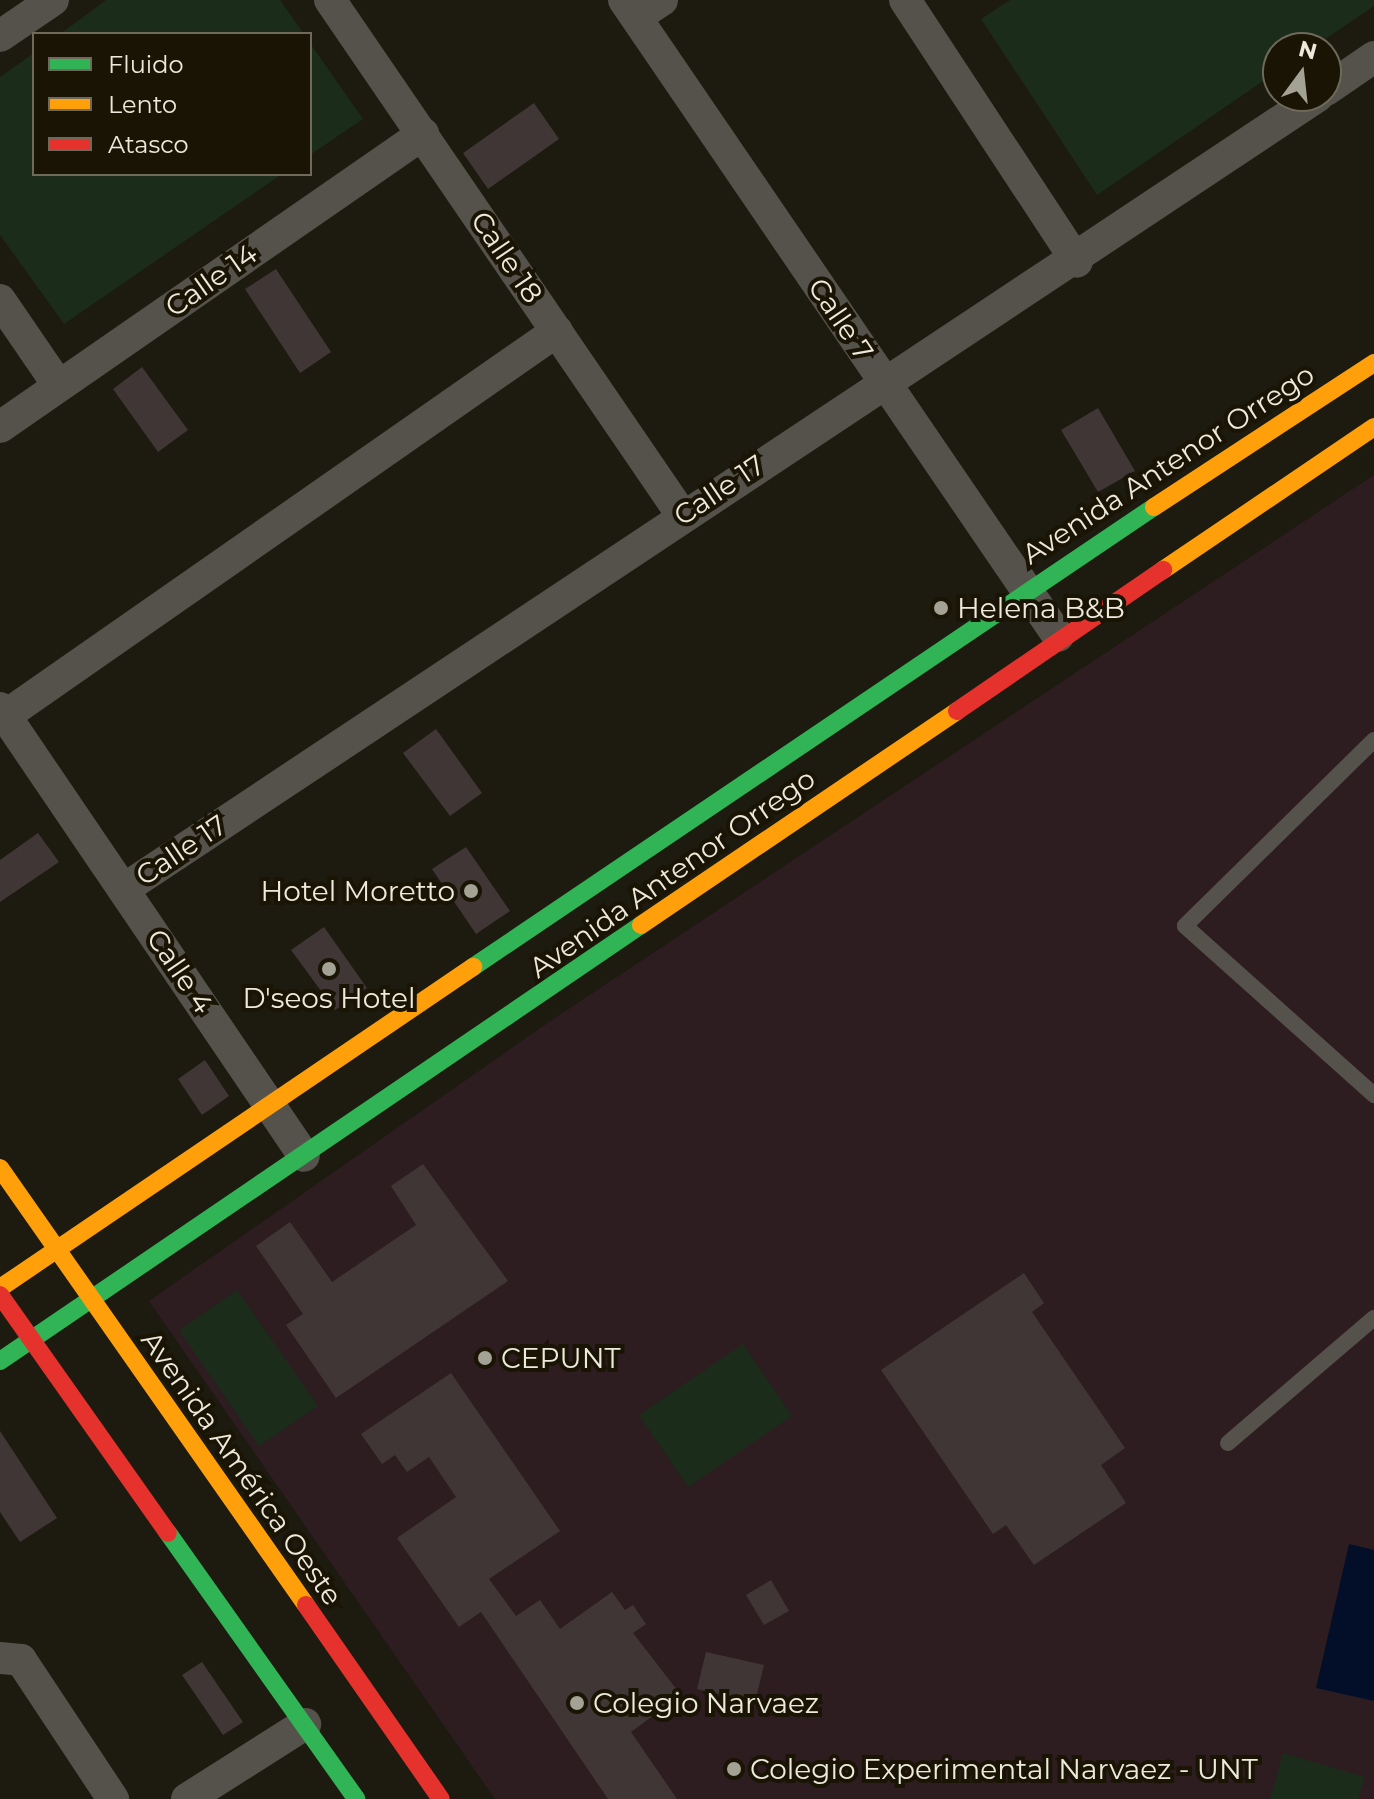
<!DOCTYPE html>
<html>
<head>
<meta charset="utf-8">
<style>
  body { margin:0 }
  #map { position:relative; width:1374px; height:1799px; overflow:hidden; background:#1d1a10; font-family:Montserrat,sans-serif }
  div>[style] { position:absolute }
  .education>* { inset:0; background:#2e1d20 }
  .green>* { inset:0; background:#1b2c1a }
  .water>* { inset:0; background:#030f29 }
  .building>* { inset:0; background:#403636 }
  .lane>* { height:16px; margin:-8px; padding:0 8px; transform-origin:8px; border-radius:8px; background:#55524b }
  .street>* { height:32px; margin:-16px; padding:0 16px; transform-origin:16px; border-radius:16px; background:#55524b }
  .fast>* { height:18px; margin:-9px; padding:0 9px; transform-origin:9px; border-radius:9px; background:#30b455 }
  .slow>* { height:18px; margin:-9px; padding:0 9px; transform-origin:9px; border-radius:9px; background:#ff9f0a }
  .jam>* { height:18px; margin:-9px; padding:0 9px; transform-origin:9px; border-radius:9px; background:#e5322d }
  .dots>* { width:22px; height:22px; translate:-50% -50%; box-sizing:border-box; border:4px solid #191403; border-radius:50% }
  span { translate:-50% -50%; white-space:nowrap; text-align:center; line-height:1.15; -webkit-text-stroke:8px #191403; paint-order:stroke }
  .street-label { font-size:28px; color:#ede9dd }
  .poi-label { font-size:28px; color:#ede9dd }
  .left { translate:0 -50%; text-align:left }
  .right { translate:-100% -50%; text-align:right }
  .legend { position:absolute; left:32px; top:32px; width:280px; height:144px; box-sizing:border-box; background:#191403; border:2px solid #6e695a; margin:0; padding:10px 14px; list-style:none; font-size:24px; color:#ede9dd }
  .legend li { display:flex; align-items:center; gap:16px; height:40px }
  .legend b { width:40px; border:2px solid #6e695a }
  .north { position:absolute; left:1262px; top:32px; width:80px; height:80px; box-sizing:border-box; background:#191403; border:2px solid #6e695a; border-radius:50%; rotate:15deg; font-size:22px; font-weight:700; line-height:32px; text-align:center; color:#ede9dd }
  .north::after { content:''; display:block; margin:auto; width:28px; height:36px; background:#a4a195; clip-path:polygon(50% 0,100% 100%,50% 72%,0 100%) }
</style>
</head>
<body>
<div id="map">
  <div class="education">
    <div style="clip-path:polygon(1374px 475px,1374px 1799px,495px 1799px,149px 1301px,549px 1022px)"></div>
  </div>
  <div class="green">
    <div style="clip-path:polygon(106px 0,280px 0,304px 34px,60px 34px)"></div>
    <div style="clip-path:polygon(1010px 0,1374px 0,1374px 6px,1312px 48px,1278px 48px,1278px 71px,1097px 195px,981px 19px)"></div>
    <div style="clip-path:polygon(310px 43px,363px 119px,310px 155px)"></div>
    <div style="clip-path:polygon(34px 53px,34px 174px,282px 174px,64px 324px,0 235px,0 77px)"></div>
    <div style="clip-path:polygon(237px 1290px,318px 1406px,259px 1446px,179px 1330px)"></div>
    <div style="clip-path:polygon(743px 1344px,792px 1416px,688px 1487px,639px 1415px)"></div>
    <div style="clip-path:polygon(1283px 1753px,1365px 1777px,1358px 1799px,1270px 1799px)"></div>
  </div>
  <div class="water">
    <div style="clip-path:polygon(1349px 1544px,1374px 1550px,1374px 1701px,1316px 1688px)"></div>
  </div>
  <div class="building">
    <div style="clip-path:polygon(534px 103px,559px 139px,488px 189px,463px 153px)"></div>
    <div style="clip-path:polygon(276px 269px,331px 352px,300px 373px,245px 289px)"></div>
    <div style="clip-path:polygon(142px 367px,188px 430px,158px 452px,113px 389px)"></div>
    <div style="clip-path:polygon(1098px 408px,1135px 471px,1098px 492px,1061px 430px)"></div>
    <div style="clip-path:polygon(436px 729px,482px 793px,450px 816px,403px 753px)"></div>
    <div style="clip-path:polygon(38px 833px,59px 862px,0 902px,0 860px)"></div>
    <div style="clip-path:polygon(466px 847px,510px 911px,476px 934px,432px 869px)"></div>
    <div style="clip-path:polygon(324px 927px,367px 988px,335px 1010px,291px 950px)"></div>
    <div style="clip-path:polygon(205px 1060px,229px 1096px,202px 1115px,178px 1079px)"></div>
    <div style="clip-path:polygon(423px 1164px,508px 1281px,336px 1398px,286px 1325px,303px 1314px,256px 1246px,290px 1222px,332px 1282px,416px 1225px,391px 1186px)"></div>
    <div style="clip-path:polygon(1024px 1273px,1044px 1303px,1032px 1312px,1125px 1448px,1101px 1465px,1126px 1503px,1034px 1565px,1006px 1525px,993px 1534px,881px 1370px)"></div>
    <div style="clip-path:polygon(451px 1373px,560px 1531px,489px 1579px,516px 1616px,540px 1600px,560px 1629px,612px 1592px,625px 1610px,633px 1605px,646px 1624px,633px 1633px,681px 1695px,631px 1732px,677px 1799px,608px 1799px,481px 1612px,459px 1627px,397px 1538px,456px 1497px,429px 1457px,407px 1472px,395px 1455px,382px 1464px,361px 1434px)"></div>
    <div style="clip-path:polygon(0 1431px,57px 1518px,20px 1542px,0 1512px)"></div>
    <div style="clip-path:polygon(771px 1580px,789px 1611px,764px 1625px,746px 1595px)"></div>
    <div style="clip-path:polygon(706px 1652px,764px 1665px,755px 1702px,697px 1689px)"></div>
    <div style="clip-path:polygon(202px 1662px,243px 1722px,223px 1735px,182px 1675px)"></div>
  </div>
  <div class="lane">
    <div style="left:1374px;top:740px;width:265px;rotate:135.5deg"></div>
    <div style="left:1185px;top:926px;width:254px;rotate:41.8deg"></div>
    <div style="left:1228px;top:1443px;width:192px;rotate:-40.6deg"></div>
  </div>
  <div class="street">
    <div style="left:330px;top:0;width:624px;rotate:55.65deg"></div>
    <div style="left:624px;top:0;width:770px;rotate:55.69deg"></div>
    <div style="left:905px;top:0;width:313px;rotate:56.7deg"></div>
    <div style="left:636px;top:17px;width:31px;rotate:-33deg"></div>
    <div style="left:0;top:36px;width:64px;rotate:-34.2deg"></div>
    <div style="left:1326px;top:90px;width:58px;rotate:-34.5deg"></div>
    <div style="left:0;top:300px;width:103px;rotate:55.7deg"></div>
    <div style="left:0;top:427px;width:515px;rotate:-34.71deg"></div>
    <div style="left:0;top:708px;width:541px;rotate:55.84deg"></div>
    <div style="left:5px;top:716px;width:673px;rotate:-34.89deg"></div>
    <div style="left:124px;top:889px;width:1433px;rotate:-33.59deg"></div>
    <div style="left:0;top:1658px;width:21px;rotate:5deg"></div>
    <div style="left:21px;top:1660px;width:167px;rotate:56.5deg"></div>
    <div style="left:187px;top:1799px;width:140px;rotate:-32.4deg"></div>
  </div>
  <div class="fast">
    <div style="left:473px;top:967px;width:822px;rotate:-34.04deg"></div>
    <div style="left:0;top:1361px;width:775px;rotate:-34.22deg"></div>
    <div style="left:168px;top:1533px;width:326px;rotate:54.7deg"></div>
  </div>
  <div class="slow">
    <div style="left:1154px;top:507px;width:263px;rotate:-33.2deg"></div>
    <div style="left:1163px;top:570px;width:255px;rotate:-34.1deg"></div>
    <div style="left:641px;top:925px;width:382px;rotate:-34.1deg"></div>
    <div style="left:0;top:1168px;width:533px;rotate:55deg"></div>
    <div style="left:0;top:1288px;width:572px;rotate:-34.16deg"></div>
  </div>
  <div class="jam">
    <div style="left:957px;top:711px;width:250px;rotate:-34.4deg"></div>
    <div style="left:0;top:1295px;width:291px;rotate:54.8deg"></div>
    <div style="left:306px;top:1605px;width:236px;rotate:55.2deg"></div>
  </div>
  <div class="dots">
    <div style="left:941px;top:608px;background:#a4a195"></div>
    <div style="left:471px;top:891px;background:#a4a195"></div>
    <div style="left:329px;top:969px;background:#a4a195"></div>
    <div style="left:485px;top:1358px;background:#a4a195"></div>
    <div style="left:577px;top:1703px;background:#a4a195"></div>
    <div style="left:734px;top:1769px;background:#a4a195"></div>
  </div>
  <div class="street-label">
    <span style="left:507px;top:257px;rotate:56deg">Calle 18</span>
    <span style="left:211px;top:280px;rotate:-35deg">Calle 14</span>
    <span style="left:841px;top:319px;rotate:56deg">Calle 7</span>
    <span style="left:1168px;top:464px;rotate:-33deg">Avenida Antenor Orrego</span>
    <span style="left:719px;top:490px;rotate:-34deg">Calle 17</span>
    <span style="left:181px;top:850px;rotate:-34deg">Calle 17</span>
    <span style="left:672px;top:873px;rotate:-35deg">Avenida Antenor Orrego</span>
    <span style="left:180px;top:971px;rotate:56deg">Calle 4</span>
    <span style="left:242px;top:1468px;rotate:55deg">Avenida América Oeste</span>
  </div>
  <div class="poi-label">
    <span class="left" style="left:957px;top:608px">Helena B&amp;B</span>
    <span class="right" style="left:455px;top:891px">Hotel Moretto</span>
    <span style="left:329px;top:998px">D'seos Hotel</span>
    <span class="left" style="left:501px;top:1358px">CEPUNT</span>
    <span class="left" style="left:593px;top:1703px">Colegio Narvaez</span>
    <span class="left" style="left:750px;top:1769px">Colegio Experimental Narvaez - UNT</span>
  </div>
  <ul class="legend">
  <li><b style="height:10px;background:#30b455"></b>Fluido</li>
  <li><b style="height:10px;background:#ff9f0a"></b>Lento</li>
  <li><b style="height:10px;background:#e5322d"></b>Atasco</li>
  </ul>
  <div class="north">N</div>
</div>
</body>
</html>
